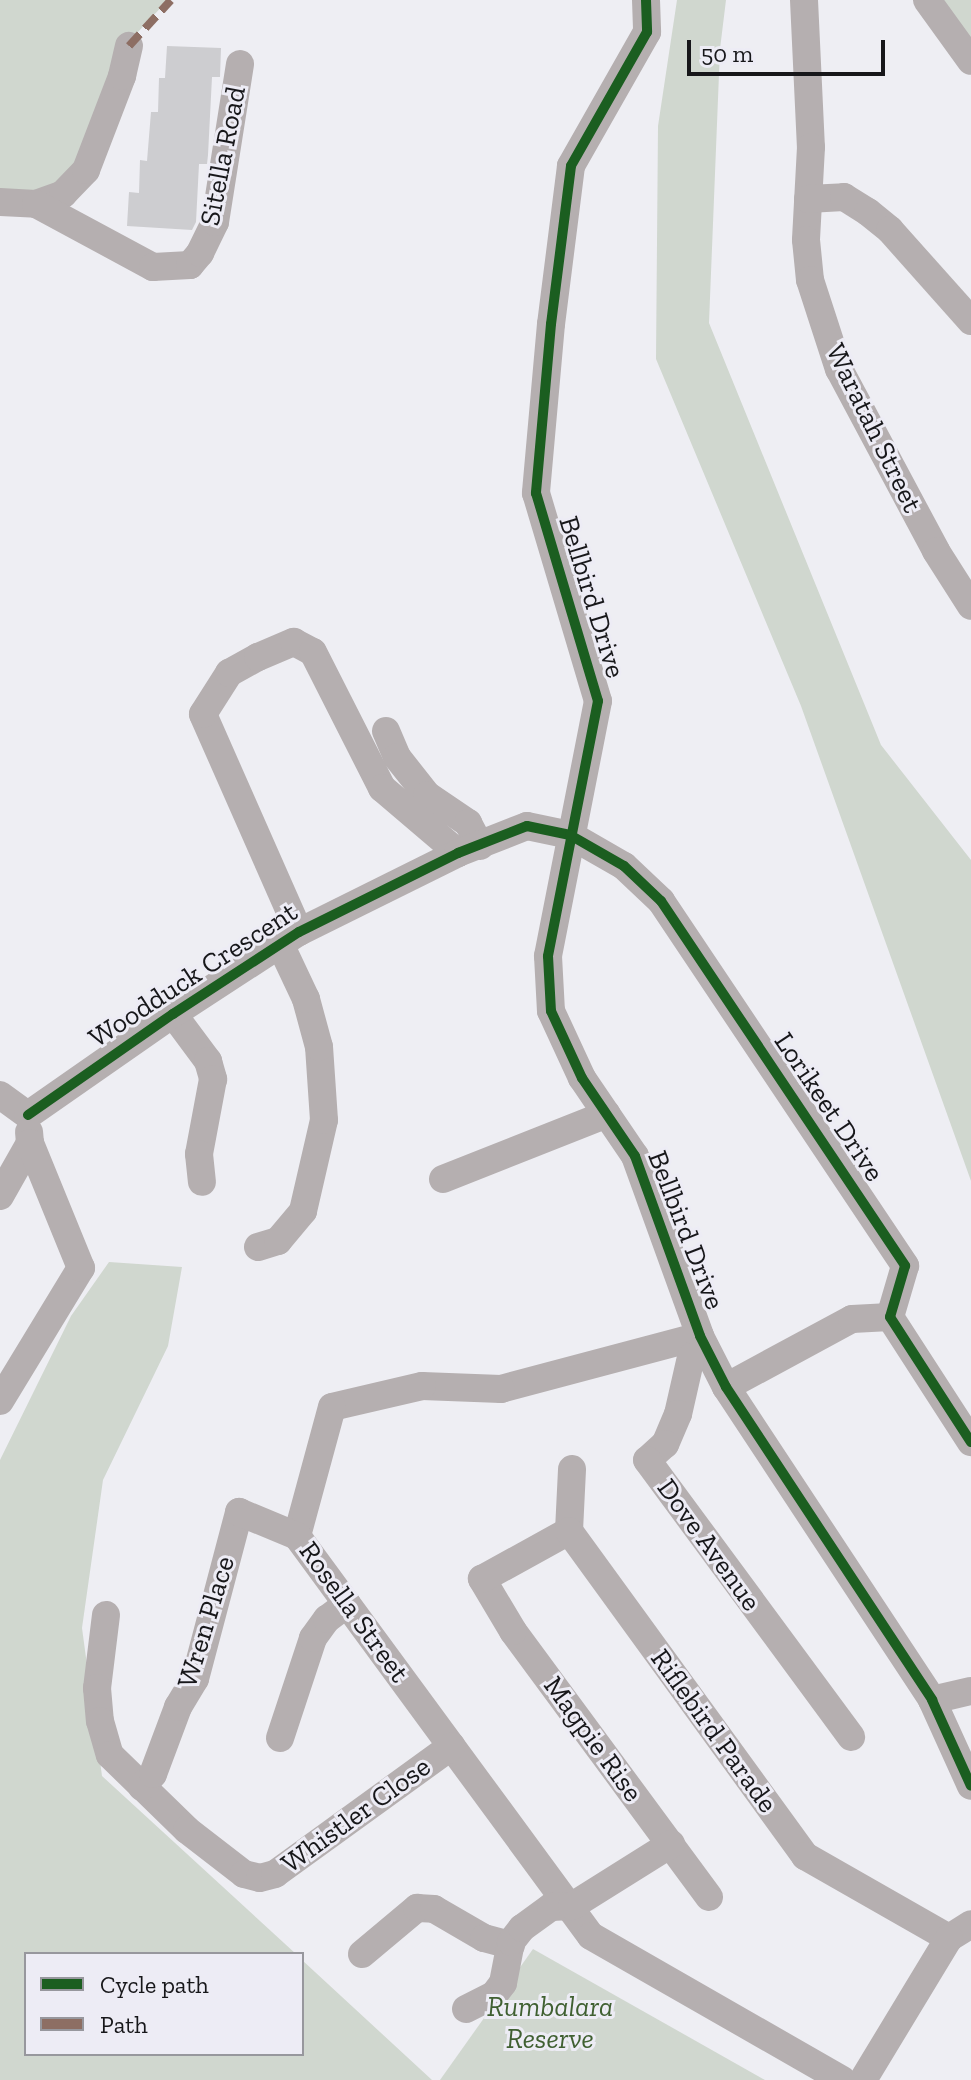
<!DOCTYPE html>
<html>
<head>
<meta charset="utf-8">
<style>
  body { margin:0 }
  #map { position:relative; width:971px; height:2080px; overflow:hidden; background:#eeeef3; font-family:"Zilla Slab",serif }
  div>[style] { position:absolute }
  .green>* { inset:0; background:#d0d7cf }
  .building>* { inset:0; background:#cdcdd0 }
  .minor>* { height:28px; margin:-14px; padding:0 14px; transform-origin:14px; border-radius:14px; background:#b5afb0 }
  .quiet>* { height:8px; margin-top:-4px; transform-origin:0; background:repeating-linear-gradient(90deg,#8d6e63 0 16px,transparent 0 24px) }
  .cycleway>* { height:10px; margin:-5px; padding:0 5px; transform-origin:5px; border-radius:5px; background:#1b5e20 }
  span { translate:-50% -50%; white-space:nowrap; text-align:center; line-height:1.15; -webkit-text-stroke:6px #edecf5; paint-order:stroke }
  .street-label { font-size:28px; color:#17171a }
  .park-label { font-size:28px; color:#406032; font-style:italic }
  .legend { position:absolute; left:24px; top:1952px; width:280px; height:104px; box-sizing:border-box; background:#edecf5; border:2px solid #97979d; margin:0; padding:10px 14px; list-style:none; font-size:24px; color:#17171a }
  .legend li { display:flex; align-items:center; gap:16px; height:40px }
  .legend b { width:40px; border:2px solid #97979d }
  .scale { position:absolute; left:687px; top:40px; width:198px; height:36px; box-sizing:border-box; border:4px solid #17171a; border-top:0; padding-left:10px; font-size:24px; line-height:28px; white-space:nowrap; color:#17171a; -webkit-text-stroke:6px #edecf5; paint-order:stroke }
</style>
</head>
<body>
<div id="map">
  <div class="green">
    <div style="clip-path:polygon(0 0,168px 0,121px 50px,63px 194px,0 202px)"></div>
    <div style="clip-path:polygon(677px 0,726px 0,720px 49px,709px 323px,881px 745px,971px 860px,971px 1181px,801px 706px,656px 359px,658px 126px)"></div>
    <div style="clip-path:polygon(930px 0,971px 0,971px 58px)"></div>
    <div style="clip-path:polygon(109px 1262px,182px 1267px,168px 1346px,103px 1480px,82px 1628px,102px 1776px,296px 1954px,26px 1954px,26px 2054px,302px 2054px,302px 1960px,432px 2080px,0 2080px,0 1460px,71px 1316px)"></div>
    <div style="clip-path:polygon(533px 1949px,765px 2080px,440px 2080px)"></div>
  </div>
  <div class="building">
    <div style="clip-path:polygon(167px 46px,221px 48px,220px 77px,212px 77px,208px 155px,207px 164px,199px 164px,196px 222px,192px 230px,127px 226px,129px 192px,139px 193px,140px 160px,147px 161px,151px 112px,158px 112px,159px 78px,165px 78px)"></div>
  </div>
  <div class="minor">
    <div style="left:646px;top:0;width:32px;rotate:88deg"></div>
    <div style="left:647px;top:32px;width:154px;rotate:119.6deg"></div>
    <div style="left:571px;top:166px;width:159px;rotate:97.2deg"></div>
    <div style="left:551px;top:324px;width:170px;rotate:95.1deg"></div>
    <div style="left:536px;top:493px;width:217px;rotate:73.4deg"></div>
    <div style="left:598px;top:701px;width:260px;rotate:101.1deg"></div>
    <div style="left:548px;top:956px;width:55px;rotate:86.9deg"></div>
    <div style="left:551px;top:1011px;width:74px;rotate:65.2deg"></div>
    <div style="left:582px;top:1078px;width:94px;rotate:55.8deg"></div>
    <div style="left:635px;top:1156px;width:191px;rotate:70.1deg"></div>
    <div style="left:700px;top:1336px;width:57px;rotate:63deg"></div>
    <div style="left:726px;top:1387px;width:375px;rotate:56.6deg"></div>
    <div style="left:932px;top:1700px;width:94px;rotate:65.6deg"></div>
    <div style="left:804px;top:0;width:147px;rotate:87.3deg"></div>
    <div style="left:811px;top:147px;width:93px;rotate:93.1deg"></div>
    <div style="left:806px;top:240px;width:40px;rotate:84.3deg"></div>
    <div style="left:810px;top:280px;width:94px;rotate:72deg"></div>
    <div style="left:839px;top:369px;width:206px;rotate:61.9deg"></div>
    <div style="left:936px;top:551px;width:65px;rotate:57.5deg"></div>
    <div style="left:927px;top:0;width:75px;rotate:54.2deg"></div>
    <div style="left:808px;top:199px;width:36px;rotate:-3deg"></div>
    <div style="left:844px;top:197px;width:28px;rotate:32deg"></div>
    <div style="left:868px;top:212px;width:28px;rotate:39deg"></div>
    <div style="left:890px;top:230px;width:122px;rotate:48.3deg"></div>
    <div style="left:0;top:202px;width:36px;rotate:3deg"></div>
    <div style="left:36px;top:204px;width:29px;rotate:-20deg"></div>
    <div style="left:63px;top:194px;width:33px;rotate:-46deg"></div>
    <div style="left:86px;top:170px;width:101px;rotate:-69deg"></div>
    <div style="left:122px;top:76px;width:31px;rotate:-77deg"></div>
    <div style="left:36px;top:204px;width:133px;rotate:28.3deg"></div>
    <div style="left:153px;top:267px;width:37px;rotate:-3deg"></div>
    <div style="left:190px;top:265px;width:16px;rotate:-50deg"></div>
    <div style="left:200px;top:253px;width:34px;rotate:-64deg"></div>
    <div style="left:215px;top:222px;width:160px;rotate:-81deg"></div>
    <div style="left:386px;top:731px;width:28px;rotate:67deg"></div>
    <div style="left:397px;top:757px;width:48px;rotate:51.7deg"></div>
    <div style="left:427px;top:795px;width:50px;rotate:34.3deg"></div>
    <div style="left:468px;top:823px;width:26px;rotate:62deg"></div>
    <div style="left:299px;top:932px;width:238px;rotate:-113.8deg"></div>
    <div style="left:203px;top:714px;width:49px;rotate:-57.6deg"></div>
    <div style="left:229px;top:673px;width:33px;rotate:-29deg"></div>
    <div style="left:258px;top:657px;width:39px;rotate:-23deg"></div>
    <div style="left:294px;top:642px;width:21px;rotate:28deg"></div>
    <div style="left:313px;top:652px;width:153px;rotate:63.1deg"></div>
    <div style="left:382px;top:788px;width:100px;rotate:40.5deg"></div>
    <div style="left:173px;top:1014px;width:59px;rotate:53.3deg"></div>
    <div style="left:208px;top:1061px;width:19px;rotate:74deg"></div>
    <div style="left:213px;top:1079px;width:76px;rotate:100.6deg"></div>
    <div style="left:199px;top:1154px;width:28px;rotate:84deg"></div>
    <div style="left:0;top:1095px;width:34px;rotate:36deg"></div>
    <div style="left:28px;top:1115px;width:177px;rotate:-34.9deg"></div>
    <div style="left:173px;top:1014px;width:150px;rotate:-33.1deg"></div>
    <div style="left:299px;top:932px;width:178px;rotate:-26.4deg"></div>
    <div style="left:458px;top:853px;width:74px;rotate:-21.4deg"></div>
    <div style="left:527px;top:826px;width:44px;rotate:11.8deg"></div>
    <div style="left:570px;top:835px;width:62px;rotate:29.9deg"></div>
    <div style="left:624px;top:866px;width:51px;rotate:43.4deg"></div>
    <div style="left:661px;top:901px;width:439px;rotate:56.2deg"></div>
    <div style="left:905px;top:1266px;width:53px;rotate:106.4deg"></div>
    <div style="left:890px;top:1317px;width:149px;rotate:57.1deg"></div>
    <div style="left:443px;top:1179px;width:176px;rotate:-21.6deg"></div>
    <div style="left:0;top:1196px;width:61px;rotate:-60.5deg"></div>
    <div style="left:30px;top:1143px;width:11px;rotate:-95deg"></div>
    <div style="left:258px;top:1247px;width:21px;rotate:-17deg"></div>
    <div style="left:278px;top:1241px;width:39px;rotate:-50deg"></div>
    <div style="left:303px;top:1211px;width:93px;rotate:-77deg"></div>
    <div style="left:324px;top:1120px;width:73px;rotate:-93.9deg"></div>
    <div style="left:319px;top:1047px;width:50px;rotate:-105.2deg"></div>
    <div style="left:306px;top:999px;width:61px;rotate:-115.3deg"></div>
    <div style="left:700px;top:1336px;width:206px;rotate:165.1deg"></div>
    <div style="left:501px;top:1389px;width:79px;rotate:-177.8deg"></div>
    <div style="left:422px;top:1386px;width:92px;rotate:166.9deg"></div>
    <div style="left:332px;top:1407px;width:134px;rotate:105.2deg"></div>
    <div style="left:297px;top:1536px;width:496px;rotate:53.7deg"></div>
    <div style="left:591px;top:1936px;width:289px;rotate:29.8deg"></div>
    <div style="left:705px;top:1347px;width:17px;rotate:144deg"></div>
    <div style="left:691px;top:1357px;width:58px;rotate:102.8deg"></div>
    <div style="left:678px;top:1414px;width:33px;rotate:113deg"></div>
    <div style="left:665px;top:1444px;width:24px;rotate:138deg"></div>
    <div style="left:647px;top:1460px;width:344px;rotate:53.6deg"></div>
    <div style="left:726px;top:1387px;width:143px;rotate:-28.4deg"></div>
    <div style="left:852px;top:1319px;width:38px;rotate:-3deg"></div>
    <div style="left:0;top:1401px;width:156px;rotate:-58.7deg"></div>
    <div style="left:81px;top:1268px;width:135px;rotate:-112.2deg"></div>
    <div style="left:569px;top:1531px;width:62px;rotate:-87.2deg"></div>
    <div style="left:106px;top:1615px;width:74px;rotate:97deg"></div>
    <div style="left:97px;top:1688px;width:33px;rotate:85deg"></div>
    <div style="left:100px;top:1721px;width:35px;rotate:74deg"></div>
    <div style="left:110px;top:1755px;width:107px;rotate:44.2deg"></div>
    <div style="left:187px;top:1830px;width:72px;rotate:37.7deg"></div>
    <div style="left:244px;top:1874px;width:16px;rotate:14deg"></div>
    <div style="left:260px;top:1878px;width:16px;rotate:-15deg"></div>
    <div style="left:275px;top:1874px;width:218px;rotate:-35.9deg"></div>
    <div style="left:932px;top:1700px;width:40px;rotate:-13deg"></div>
    <div style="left:280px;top:1738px;width:105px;rotate:-71.7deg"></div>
    <div style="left:313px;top:1638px;width:24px;rotate:-54deg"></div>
    <div style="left:327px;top:1619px;width:25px;rotate:-37deg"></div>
    <div style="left:142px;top:1787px;width:17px;rotate:-50deg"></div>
    <div style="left:153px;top:1774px;width:72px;rotate:-69.5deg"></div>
    <div style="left:178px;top:1707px;width:33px;rotate:-59deg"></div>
    <div style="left:195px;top:1679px;width:173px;rotate:-75.2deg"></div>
    <div style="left:239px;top:1512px;width:63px;rotate:22.5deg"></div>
    <div style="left:709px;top:1897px;width:330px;rotate:-126.4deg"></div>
    <div style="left:513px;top:1631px;width:61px;rotate:-120.8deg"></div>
    <div style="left:482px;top:1579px;width:99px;rotate:-28.9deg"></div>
    <div style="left:569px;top:1531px;width:402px;rotate:54deg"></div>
    <div style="left:805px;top:1856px;width:166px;rotate:29.7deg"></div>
    <div style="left:949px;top:1938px;width:26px;rotate:-32deg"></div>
    <div style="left:362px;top:1954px;width:72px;rotate:-39.9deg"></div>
    <div style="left:417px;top:1908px;width:17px;rotate:3deg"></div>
    <div style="left:434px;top:1909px;width:58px;rotate:30.1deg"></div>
    <div style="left:484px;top:1938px;width:28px;rotate:15deg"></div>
    <div style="left:466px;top:2009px;width:31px;rotate:-27deg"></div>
    <div style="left:494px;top:1995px;width:15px;rotate:-53deg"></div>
    <div style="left:503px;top:1983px;width:42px;rotate:-79deg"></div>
    <div style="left:511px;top:1942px;width:18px;rotate:-52deg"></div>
    <div style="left:522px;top:1928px;width:36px;rotate:-36deg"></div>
    <div style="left:551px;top:1907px;width:21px;rotate:-3deg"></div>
    <div style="left:572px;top:1906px;width:117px;rotate:-32.1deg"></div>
    <div style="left:863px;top:2080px;width:166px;rotate:-58.8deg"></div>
  </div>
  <div class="quiet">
    <div style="left:129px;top:46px;width:62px;rotate:-47.6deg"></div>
  </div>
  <div class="cycleway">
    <div style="left:646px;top:0;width:32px;rotate:88deg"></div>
    <div style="left:647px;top:32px;width:154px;rotate:119.6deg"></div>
    <div style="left:571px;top:166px;width:159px;rotate:97.2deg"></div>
    <div style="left:551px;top:324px;width:170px;rotate:95.1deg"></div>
    <div style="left:536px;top:493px;width:217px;rotate:73.4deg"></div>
    <div style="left:598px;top:701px;width:260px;rotate:101.1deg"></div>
    <div style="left:548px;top:956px;width:55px;rotate:86.9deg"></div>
    <div style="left:551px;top:1011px;width:74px;rotate:65.2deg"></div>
    <div style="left:582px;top:1078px;width:94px;rotate:55.8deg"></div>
    <div style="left:635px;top:1156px;width:191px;rotate:70.1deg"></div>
    <div style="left:700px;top:1336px;width:57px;rotate:63deg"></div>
    <div style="left:726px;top:1387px;width:375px;rotate:56.6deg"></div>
    <div style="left:932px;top:1700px;width:94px;rotate:65.6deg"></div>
    <div style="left:28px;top:1115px;width:177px;rotate:-34.9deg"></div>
    <div style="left:173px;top:1014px;width:150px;rotate:-33.1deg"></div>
    <div style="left:299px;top:932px;width:178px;rotate:-26.4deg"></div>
    <div style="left:458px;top:853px;width:74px;rotate:-21.4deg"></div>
    <div style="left:527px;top:826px;width:44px;rotate:11.8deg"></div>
    <div style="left:570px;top:835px;width:62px;rotate:29.9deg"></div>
    <div style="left:624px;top:866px;width:51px;rotate:43.4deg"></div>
    <div style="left:661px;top:901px;width:439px;rotate:56.2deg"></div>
    <div style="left:905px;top:1266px;width:53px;rotate:106.4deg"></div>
    <div style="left:890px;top:1317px;width:149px;rotate:57.1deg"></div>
  </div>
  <div class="street-label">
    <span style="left:223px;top:156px;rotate:-79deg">Sitella Road</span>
    <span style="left:874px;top:428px;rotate:64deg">Waratah Street</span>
    <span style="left:592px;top:597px;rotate:73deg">Bellbird Drive</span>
    <span style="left:193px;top:975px;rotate:-33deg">Woodduck Crescent</span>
    <span style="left:829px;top:1107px;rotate:56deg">Lorikeet Drive</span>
    <span style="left:686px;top:1230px;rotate:69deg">Bellbird Drive</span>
    <span style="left:709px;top:1545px;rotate:54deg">Dove Avenue</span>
    <span style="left:354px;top:1612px;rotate:54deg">Rosella Street</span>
    <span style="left:206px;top:1622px;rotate:-73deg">Wren Place</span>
    <span style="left:714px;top:1731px;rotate:54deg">Riflebird Parade</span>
    <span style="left:593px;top:1739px;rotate:54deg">Magpie Rise</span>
    <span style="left:356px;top:1815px;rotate:-36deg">Whistler Close</span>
  </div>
  <div class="park-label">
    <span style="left:550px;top:2023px">Rumbalara<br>Reserve</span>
  </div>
  <ul class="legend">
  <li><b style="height:10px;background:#1b5e20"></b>Cycle path</li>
  <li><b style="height:10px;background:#8d6e63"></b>Path</li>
  </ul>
  <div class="scale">50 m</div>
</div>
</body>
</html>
